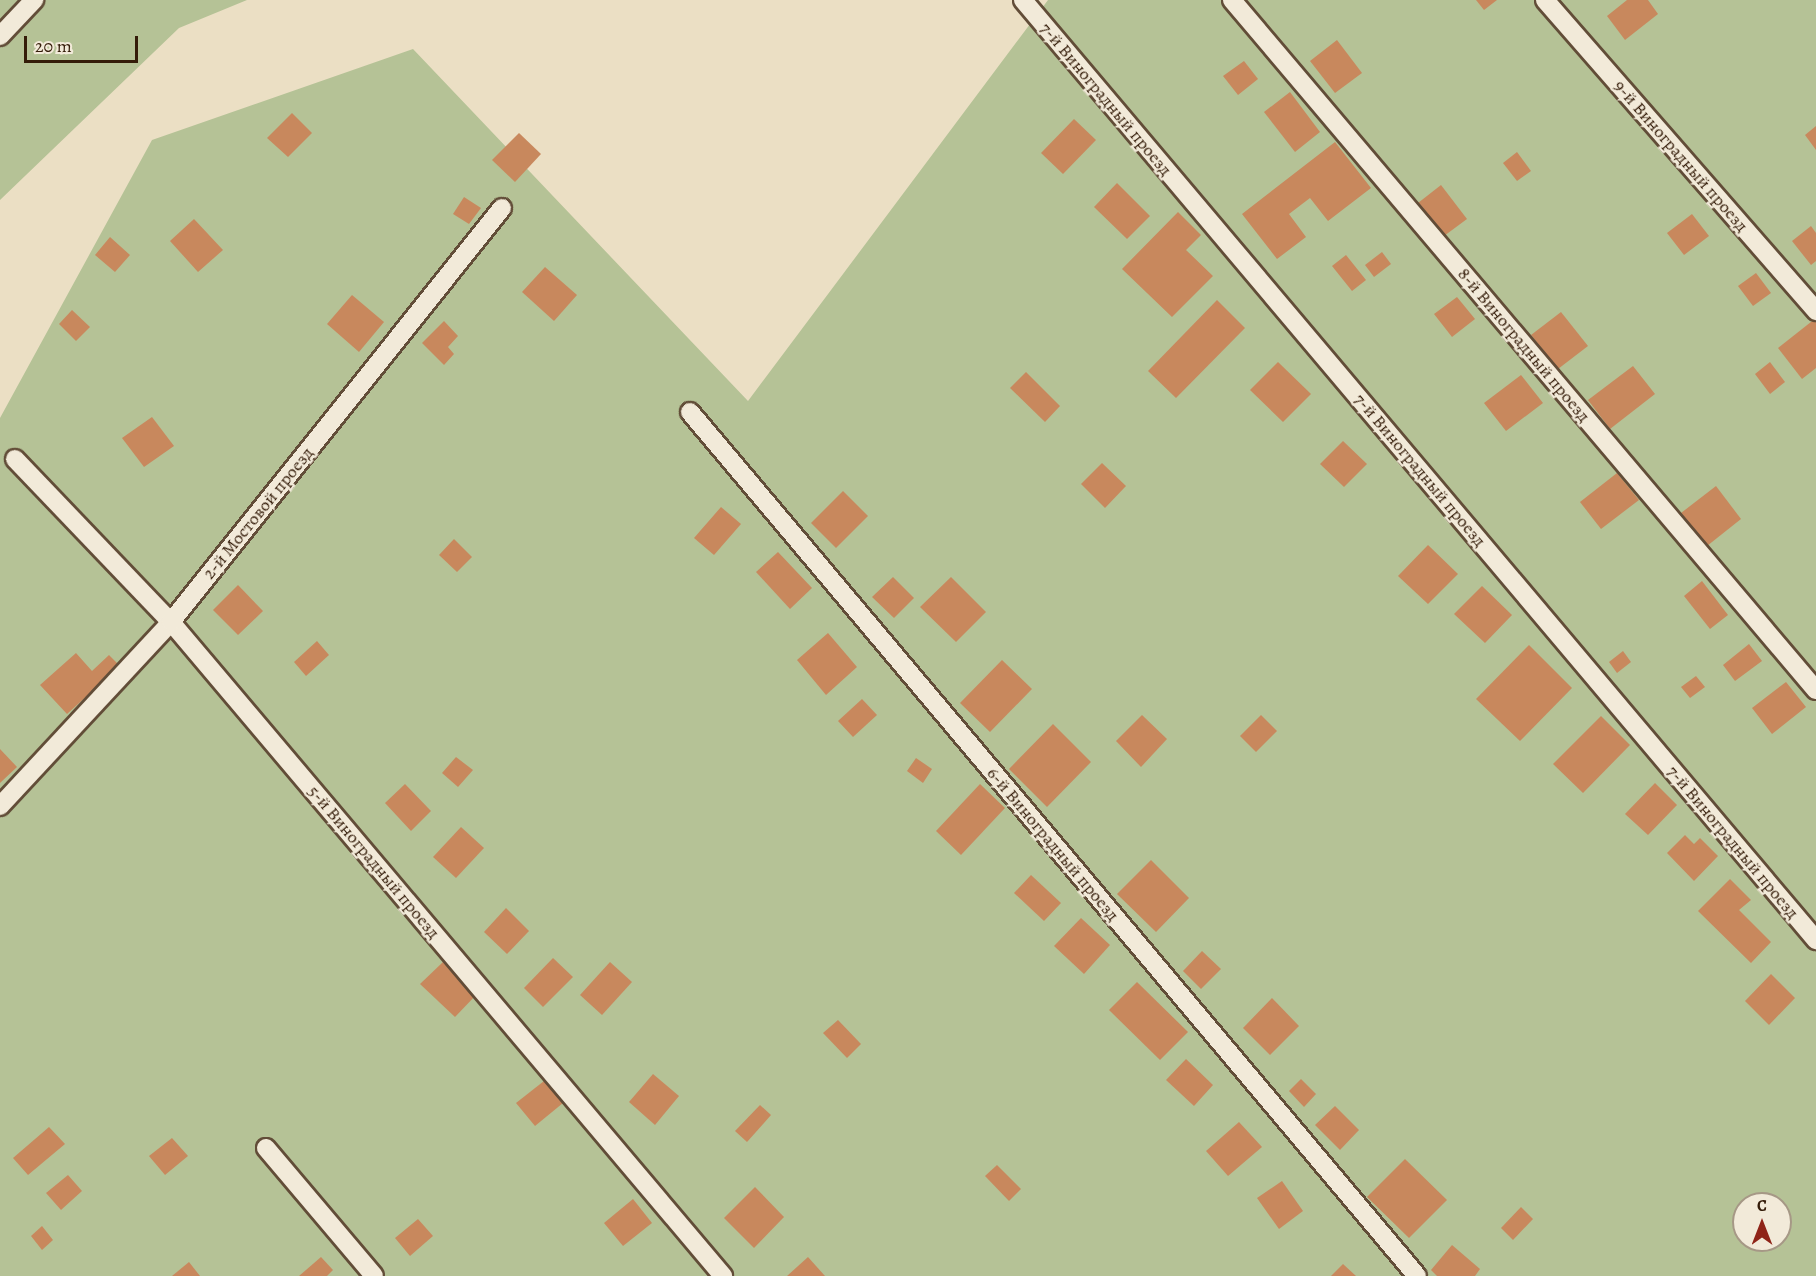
<!DOCTYPE html>
<html>
<head>
<meta charset="utf-8">
<style>
  body { margin:0 }
  #map { position:relative; width:1816px; height:1276px; overflow:hidden; background:#ebdfc4; font-family:Alegreya,serif }
  div>[style] { position:absolute }
  .green>* { inset:0; background:#b5c296 }
  .building>* { inset:0; background:#c8885d }
  .roads { filter:drop-shadow(2px 0 #624d38) drop-shadow(-2px 0 #624d38) drop-shadow(0 2px #624d38) drop-shadow(0 -2px #624d38) }
  .service>* { height:18px; margin:-9px; padding:0 9px; transform-origin:9px; border-radius:9px; background:#f2ead9 }
  span { translate:-50% -50%; white-space:nowrap; text-align:center; line-height:1.15; -webkit-text-stroke:4.5px #f2ead9; paint-order:stroke }
  .street-label { font-size:18px; color:#341c09 }
  .north { position:absolute; left:1732px; top:1192px; width:60px; height:60px; box-sizing:border-box; background:#f2ead9; border:2px solid #a69886; border-radius:50%; rotate:0deg; font-size:16px; font-weight:700; line-height:24px; text-align:center; color:#341c09 }
  .north::after { content:''; display:block; margin:auto; width:21px; height:27px; background:#8f2418; clip-path:polygon(50% 0,100% 100%,50% 72%,0 100%) }
  .scale { position:absolute; left:24px; top:36px; width:114px; height:27px; box-sizing:border-box; border:3px solid #341c09; border-top:0; padding-left:8px; font-size:18px; line-height:21px; white-space:nowrap; color:#341c09; -webkit-text-stroke:4px #f2ead9; paint-order:stroke }
</style>
</head>
<body>
<div id="map">
  <div class="green">
    <div style="clip-path:polygon(0 0,247px 0,179px 28px,0 200px)"></div>
    <div style="clip-path:polygon(evenodd,1048px 0,1816px 0,1816px 1276px,0 1276px,0 418px,152px 140px,413px 49px,748px 401px,1048px 0,1744px 1204px,1780px 1204px,1780px 1240px,1744px 1240px,1744px 1204px)"></div>
  </div>
  <div class="building">
    <div style="clip-path:polygon(1476px 0,1497px 0,1484px 10px)"></div>
    <div style="clip-path:polygon(1627px 0,1648px 0,1658px 14px,1625px 40px,1607px 16px)"></div>
    <div style="clip-path:polygon(1337px 40px,1362px 73px,1335px 93px,1310px 61px)"></div>
    <div style="clip-path:polygon(1244px 61px,1258px 79px,1238px 95px,1223px 76px)"></div>
    <div style="clip-path:polygon(1290px 92px,1320px 132px,1295px 152px,1264px 112px)"></div>
    <div style="clip-path:polygon(292px 113px,312px 133px,288px 157px,267px 138px)"></div>
    <div style="clip-path:polygon(1074px 119px,1096px 140px,1063px 174px,1041px 153px)"></div>
    <div style="clip-path:polygon(1816px 126px,1816px 150px,1805px 135px)"></div>
    <div style="clip-path:polygon(519px 133px,541px 154px,515px 182px,492px 160px)"></div>
    <div style="clip-path:polygon(1335px 142px,1371px 188px,1328px 221px,1310px 198px,1289px 214px,1306px 237px,1277px 259px,1242px 214px)"></div>
    <div style="clip-path:polygon(1517px 152px,1531px 171px,1517px 181px,1503px 163px)"></div>
    <div style="clip-path:polygon(1117px 183px,1150px 216px,1127px 239px,1094px 207px)"></div>
    <div style="clip-path:polygon(1441px 185px,1467px 219px,1444px 236px,1418px 203px)"></div>
    <div style="clip-path:polygon(464px 197px,481px 208px,469px 224px,453px 214px)"></div>
    <div style="clip-path:polygon(1178px 212px,1201px 235px,1186px 250px,1213px 276px,1172px 317px,1122px 269px)"></div>
    <div style="clip-path:polygon(1692px 214px,1709px 236px,1684px 255px,1667px 233px)"></div>
    <div style="clip-path:polygon(194px 219px,223px 250px,198px 272px,170px 241px)"></div>
    <div style="clip-path:polygon(1811px 226px,1816px 233px,1816px 261px,1811px 265px,1792px 241px)"></div>
    <div style="clip-path:polygon(110px 237px,130px 255px,115px 272px,95px 255px)"></div>
    <div style="clip-path:polygon(1382px 252px,1391px 264px,1374px 277px,1365px 265px)"></div>
    <div style="clip-path:polygon(1346px 255px,1366px 280px,1352px 291px,1332px 266px)"></div>
    <div style="clip-path:polygon(545px 267px,577px 295px,554px 321px,522px 292px)"></div>
    <div style="clip-path:polygon(1756px 273px,1771px 293px,1753px 306px,1738px 286px)"></div>
    <div style="clip-path:polygon(352px 295px,384px 322px,359px 352px,327px 324px)"></div>
    <div style="clip-path:polygon(1457px 297px,1475px 319px,1452px 337px,1434px 314px)"></div>
    <div style="clip-path:polygon(1217px 300px,1245px 328px,1176px 398px,1148px 371px)"></div>
    <div style="clip-path:polygon(72px 310px,90px 327px,76px 341px,59px 324px)"></div>
    <div style="clip-path:polygon(1561px 312px,1588px 346px,1558px 369px,1531px 335px)"></div>
    <div style="clip-path:polygon(1816px 318px,1816px 368px,1802px 379px,1778px 348px)"></div>
    <div style="clip-path:polygon(444px 321px,458px 336px,448px 347px,454px 354px,444px 365px,422px 343px)"></div>
    <div style="clip-path:polygon(1278px 362px,1311px 394px,1283px 422px,1250px 390px)"></div>
    <div style="clip-path:polygon(1770px 362px,1785px 382px,1770px 394px,1755px 374px)"></div>
    <div style="clip-path:polygon(1633px 366px,1655px 394px,1610px 429px,1588px 400px)"></div>
    <div style="clip-path:polygon(1026px 372px,1060px 406px,1045px 422px,1010px 388px)"></div>
    <div style="clip-path:polygon(1521px 375px,1543px 403px,1506px 431px,1484px 403px)"></div>
    <div style="clip-path:polygon(152px 417px,174px 446px,144px 467px,122px 438px)"></div>
    <div style="clip-path:polygon(1343px 441px,1367px 464px,1344px 487px,1320px 464px)"></div>
    <div style="clip-path:polygon(1102px 463px,1126px 486px,1105px 508px,1081px 484px)"></div>
    <div style="clip-path:polygon(1617px 473px,1639px 500px,1601px 529px,1580px 502px)"></div>
    <div style="clip-path:polygon(1716px 486px,1741px 519px,1707px 546px,1681px 513px)"></div>
    <div style="clip-path:polygon(843px 491px,868px 516px,836px 548px,811px 523px)"></div>
    <div style="clip-path:polygon(721px 507px,741px 524px,714px 555px,694px 538px)"></div>
    <div style="clip-path:polygon(454px 539px,472px 557px,457px 572px,439px 555px)"></div>
    <div style="clip-path:polygon(1428px 545px,1458px 574px,1428px 604px,1398px 576px)"></div>
    <div style="clip-path:polygon(778px 552px,812px 588px,790px 609px,756px 572px)"></div>
    <div style="clip-path:polygon(893px 577px,914px 598px,894px 618px,872px 597px)"></div>
    <div style="clip-path:polygon(951px 577px,986px 612px,956px 642px,920px 607px)"></div>
    <div style="clip-path:polygon(1702px 581px,1728px 615px,1710px 629px,1684px 596px)"></div>
    <div style="clip-path:polygon(238px 585px,263px 611px,238px 635px,213px 610px)"></div>
    <div style="clip-path:polygon(1482px 586px,1512px 615px,1485px 643px,1454px 614px)"></div>
    <div style="clip-path:polygon(828px 633px,857px 667px,826px 695px,797px 660px)"></div>
    <div style="clip-path:polygon(317px 641px,329px 655px,306px 676px,294px 662px)"></div>
    <div style="clip-path:polygon(1749px 644px,1762px 661px,1735px 681px,1723px 665px)"></div>
    <div style="clip-path:polygon(1529px 645px,1572px 688px,1520px 741px,1476px 699px)"></div>
    <div style="clip-path:polygon(1623px 651px,1631px 662px,1617px 673px,1609px 662px)"></div>
    <div style="clip-path:polygon(76px 653px,92px 671px,109px 655px,120px 666px,67px 714px,40px 685px)"></div>
    <div style="clip-path:polygon(1002px 660px,1032px 689px,990px 732px,960px 703px)"></div>
    <div style="clip-path:polygon(1696px 676px,1705px 687px,1690px 698px,1681px 687px)"></div>
    <div style="clip-path:polygon(1786px 682px,1806px 707px,1772px 734px,1752px 708px)"></div>
    <div style="clip-path:polygon(862px 699px,877px 715px,853px 737px,838px 721px)"></div>
    <div style="clip-path:polygon(1142px 715px,1167px 739px,1141px 767px,1116px 741px)"></div>
    <div style="clip-path:polygon(1261px 715px,1277px 731px,1256px 752px,1240px 736px)"></div>
    <div style="clip-path:polygon(1601px 716px,1630px 745px,1583px 793px,1553px 764px)"></div>
    <div style="clip-path:polygon(1053px 724px,1091px 762px,1047px 807px,1009px 769px)"></div>
    <div style="clip-path:polygon(0 749px,17px 767px,0 783px)"></div>
    <div style="clip-path:polygon(456px 757px,473px 770px,458px 787px,442px 773px)"></div>
    <div style="clip-path:polygon(916px 758px,932px 769px,923px 783px,907px 771px)"></div>
    <div style="clip-path:polygon(1655px 783px,1677px 805px,1648px 835px,1625px 814px)"></div>
    <div style="clip-path:polygon(405px 784px,431px 811px,411px 831px,385px 803px)"></div>
    <div style="clip-path:polygon(980px 784px,1005px 808px,961px 855px,936px 831px)"></div>
    <div style="clip-path:polygon(461px 827px,484px 848px,456px 878px,433px 857px)"></div>
    <div style="clip-path:polygon(1685px 835px,1694px 844px,1700px 838px,1718px 856px,1694px 881px,1667px 853px)"></div>
    <div style="clip-path:polygon(1151px 860px,1189px 898px,1156px 932px,1117px 894px)"></div>
    <div style="clip-path:polygon(1031px 875px,1061px 903px,1044px 921px,1014px 893px)"></div>
    <div style="clip-path:polygon(1730px 879px,1751px 900px,1739px 910px,1771px 942px,1751px 963px,1698px 911px)"></div>
    <div style="clip-path:polygon(506px 908px,529px 931px,507px 954px,484px 932px)"></div>
    <div style="clip-path:polygon(1081px 918px,1110px 945px,1084px 974px,1054px 946px)"></div>
    <div style="clip-path:polygon(1202px 951px,1221px 969px,1201px 989px,1183px 971px)"></div>
    <div style="clip-path:polygon(553px 958px,573px 977px,543px 1007px,524px 988px)"></div>
    <div style="clip-path:polygon(443px 962px,477px 994px,455px 1017px,420px 984px)"></div>
    <div style="clip-path:polygon(610px 962px,632px 982px,602px 1015px,580px 995px)"></div>
    <div style="clip-path:polygon(1771px 974px,1795px 998px,1769px 1025px,1745px 1001px)"></div>
    <div style="clip-path:polygon(1137px 982px,1188px 1032px,1160px 1060px,1109px 1010px)"></div>
    <div style="clip-path:polygon(1272px 998px,1299px 1026px,1270px 1055px,1243px 1028px)"></div>
    <div style="clip-path:polygon(838px 1020px,861px 1044px,847px 1058px,823px 1033px)"></div>
    <div style="clip-path:polygon(1186px 1059px,1213px 1085px,1194px 1106px,1166px 1080px)"></div>
    <div style="clip-path:polygon(653px 1074px,679px 1096px,655px 1125px,629px 1102px)"></div>
    <div style="clip-path:polygon(1301px 1079px,1316px 1094px,1304px 1107px,1289px 1091px)"></div>
    <div style="clip-path:polygon(544px 1081px,563px 1103px,535px 1126px,516px 1103px)"></div>
    <div style="clip-path:polygon(760px 1105px,771px 1115px,747px 1142px,735px 1131px)"></div>
    <div style="clip-path:polygon(1335px 1106px,1359px 1130px,1340px 1150px,1315px 1125px)"></div>
    <div style="clip-path:polygon(1239px 1122px,1262px 1147px,1228px 1176px,1206px 1151px)"></div>
    <div style="clip-path:polygon(49px 1127px,65px 1144px,28px 1175px,13px 1158px)"></div>
    <div style="clip-path:polygon(172px 1138px,188px 1156px,165px 1175px,149px 1156px)"></div>
    <div style="clip-path:polygon(1405px 1159px,1447px 1200px,1409px 1238px,1367px 1197px)"></div>
    <div style="clip-path:polygon(997px 1165px,1021px 1189px,1009px 1201px,985px 1176px)"></div>
    <div style="clip-path:polygon(68px 1175px,82px 1191px,61px 1210px,46px 1193px)"></div>
    <div style="clip-path:polygon(1282px 1181px,1303px 1211px,1279px 1229px,1257px 1198px)"></div>
    <div style="clip-path:polygon(755px 1187px,784px 1217px,754px 1248px,724px 1218px)"></div>
    <div style="clip-path:polygon(633px 1199px,652px 1223px,623px 1246px,604px 1223px)"></div>
    <div style="clip-path:polygon(1521px 1207px,1533px 1219px,1513px 1240px,1501px 1228px)"></div>
    <div style="clip-path:polygon(418px 1219px,433px 1236px,410px 1256px,395px 1238px)"></div>
    <div style="clip-path:polygon(42px 1226px,53px 1240px,42px 1250px,31px 1236px)"></div>
    <div style="clip-path:polygon(1452px 1245px,1480px 1269px,1475px 1276px,1437px 1276px,1431px 1270px)"></div>
    <div style="clip-path:polygon(321px 1257px,333px 1270px,327px 1276px,299px 1276px)"></div>
    <div style="clip-path:polygon(808px 1257px,825px 1276px,787px 1276px)"></div>
    <div style="clip-path:polygon(189px 1262px,200px 1276px,172px 1276px)"></div>
    <div style="clip-path:polygon(1343px 1264px,1356px 1276px,1331px 1276px)"></div>
  </div>
  <div class="roads">
    <div class="service">
      <div style="left:1023px;top:0;width:1230px;rotate:49.85deg"></div>
      <div style="left:1232px;top:0;width:904px;rotate:49.76deg"></div>
      <div style="left:1545px;top:0;width:413px;rotate:48.9deg"></div>
      <div style="left:0;top:36px;width:50px;rotate:-46.6deg"></div>
      <div style="left:690px;top:412px;width:1129px;rotate:49.92deg"></div>
      <div style="left:15px;top:459px;width:226px;rotate:46.3deg"></div>
      <div style="left:171px;top:622px;width:856px;rotate:49.83deg"></div>
      <div style="left:0;top:806px;width:251px;rotate:-47.1deg"></div>
      <div style="left:171px;top:622px;width:530px;rotate:-51.36deg"></div>
      <div style="left:266px;top:1148px;width:167px;rotate:49.8deg"></div>
    </div>
  </div>
  <div class="street-label">
    <span style="left:1106px;top:99px;rotate:50deg">7-й Виноградный проезд</span>
    <span style="left:1681px;top:156px;rotate:49deg">9-й Виноградный проезд</span>
    <span style="left:1524px;top:345px;rotate:50deg">8-й Виноградный проезд</span>
    <span style="left:1420px;top:470px;rotate:50deg">7-й Виноградный проезд</span>
    <span style="left:258px;top:513px;rotate:-51deg">2-й Мостовой проезд</span>
    <span style="left:1733px;top:842px;rotate:50deg">7-й Виноградный проезд</span>
    <span style="left:1053px;top:844px;rotate:50deg">6-й Виноградный проезд</span>
    <span style="left:374px;top:862px;rotate:50deg">5-й Виноградный проезд</span>
  </div>
  <div class="north">С</div>
  <div class="scale">20 m</div>
</div>
</body>
</html>
